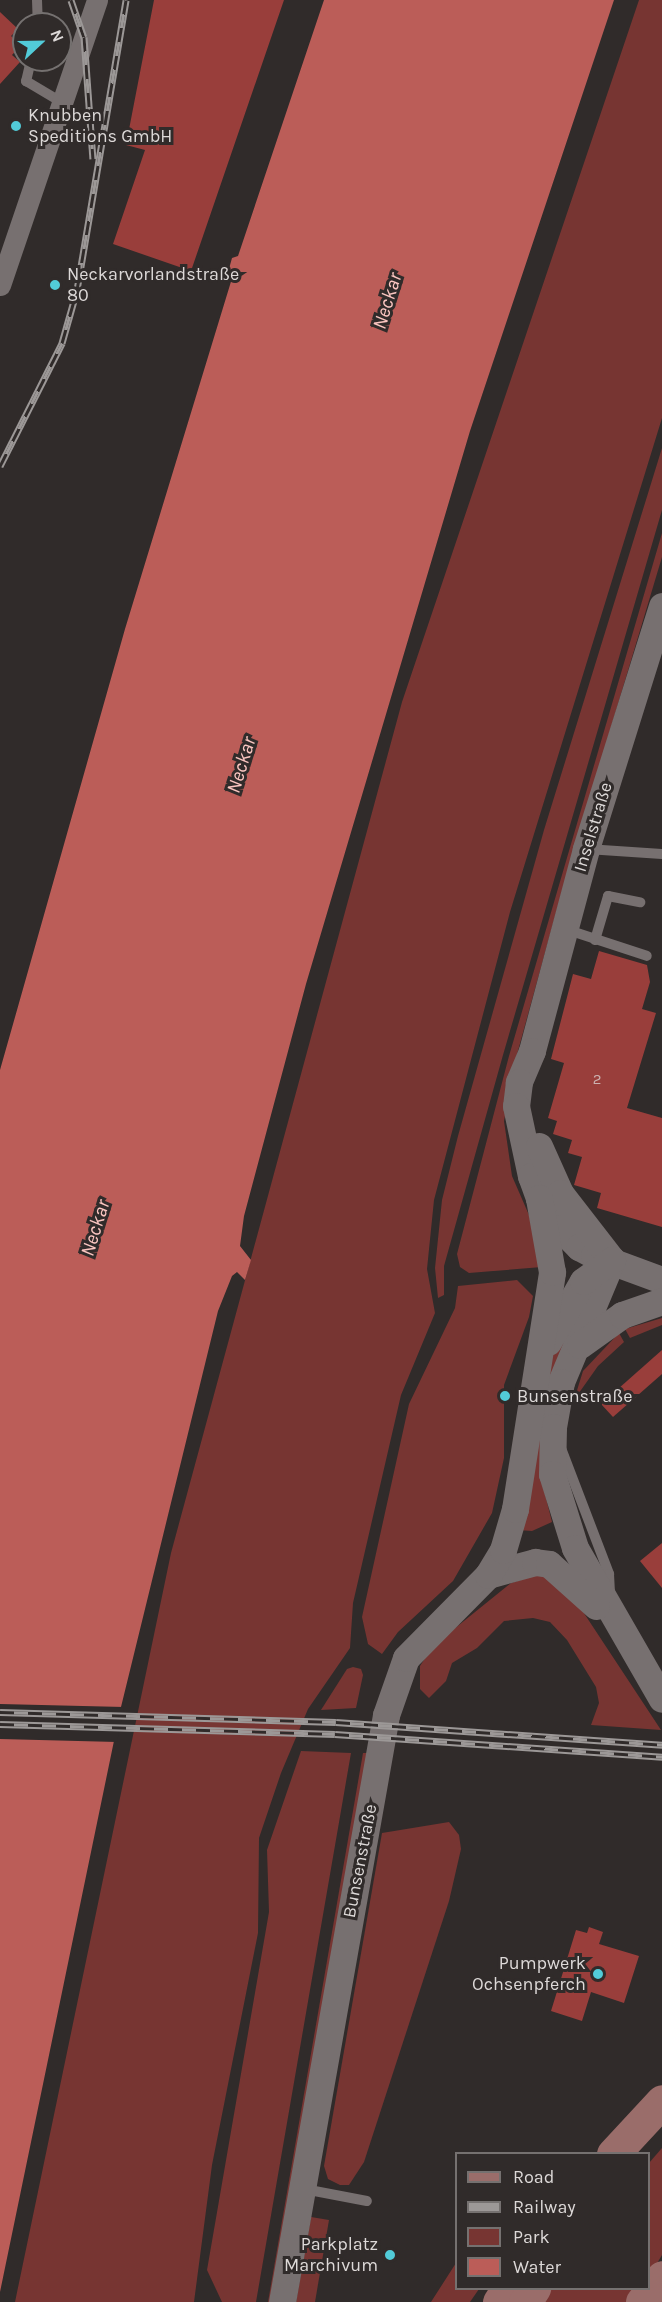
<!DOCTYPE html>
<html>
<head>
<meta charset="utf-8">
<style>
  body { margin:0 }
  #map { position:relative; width:662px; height:2302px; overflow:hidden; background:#302b2a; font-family:Karla,sans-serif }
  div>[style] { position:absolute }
  .green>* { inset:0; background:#773532 }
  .water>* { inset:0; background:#bb5d58 }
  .pier>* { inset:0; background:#302b2a }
  .building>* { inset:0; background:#993e3b }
  .service>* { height:10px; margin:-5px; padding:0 5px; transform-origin:5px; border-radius:5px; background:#777070 }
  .minor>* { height:21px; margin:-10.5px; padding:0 10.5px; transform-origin:10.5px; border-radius:10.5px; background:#777070 }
  .tertiary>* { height:27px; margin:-13.5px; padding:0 13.5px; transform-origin:13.5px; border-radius:13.5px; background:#777070 }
  .primary>* { height:33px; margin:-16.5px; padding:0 16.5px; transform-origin:16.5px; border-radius:16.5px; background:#9a6d6a }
  .rail>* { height:7px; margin-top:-3.5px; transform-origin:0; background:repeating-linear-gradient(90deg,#302b2a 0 14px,#9c9897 0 28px); box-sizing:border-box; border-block:2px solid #9c9897 }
  .dots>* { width:16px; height:16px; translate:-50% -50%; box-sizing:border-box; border:3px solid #302b2a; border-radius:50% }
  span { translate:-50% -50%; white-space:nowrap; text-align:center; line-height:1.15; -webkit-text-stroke:6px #302b2a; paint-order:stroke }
  .number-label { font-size:15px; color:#ccb2b1 }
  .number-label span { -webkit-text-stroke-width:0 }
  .poi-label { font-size:18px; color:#ddd9d8 }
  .left { translate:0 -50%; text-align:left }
  .right { translate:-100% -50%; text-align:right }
  .street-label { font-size:18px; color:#ddd9d8 }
  .water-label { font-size:20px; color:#fbc6c1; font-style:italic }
  .legend { position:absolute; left:455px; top:2152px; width:195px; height:138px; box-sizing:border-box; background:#302b2a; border:2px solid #757170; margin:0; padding:8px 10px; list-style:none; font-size:18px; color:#ddd9d8 }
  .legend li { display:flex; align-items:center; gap:12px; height:30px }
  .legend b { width:30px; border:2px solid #757170 }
  .north { position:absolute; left:12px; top:12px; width:60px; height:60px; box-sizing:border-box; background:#302b2a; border:2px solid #757170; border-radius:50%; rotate:68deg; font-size:16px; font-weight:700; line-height:24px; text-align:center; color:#ddd9d8 }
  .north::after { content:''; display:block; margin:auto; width:21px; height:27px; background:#52cbd8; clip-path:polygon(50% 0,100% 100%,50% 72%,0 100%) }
</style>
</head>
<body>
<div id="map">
  <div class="green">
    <div style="clip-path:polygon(639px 0,662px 0,662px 418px,510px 912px,434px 1200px,427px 1269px,435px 1313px,401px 1395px,353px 1603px,350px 1648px,308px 1709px,281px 1773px,259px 1838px,258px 1933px,212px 2165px,194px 2302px,15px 2302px,171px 1553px,402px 702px)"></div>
    <div style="clip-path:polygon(662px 448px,662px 510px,503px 1055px,444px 1266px,444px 1295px,438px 1298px,435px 1268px,442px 1200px,458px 1136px,544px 830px)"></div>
    <div style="clip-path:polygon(662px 533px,662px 557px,562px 891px,516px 1058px,504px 1121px,512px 1176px,529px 1215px,542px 1267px,469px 1273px,460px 1267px,457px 1254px,509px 1056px)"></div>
    <div style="clip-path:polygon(517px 1280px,533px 1296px,529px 1317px,504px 1385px,504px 1458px,492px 1513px,453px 1581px,398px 1632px,382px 1654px,368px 1644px,362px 1617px,409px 1404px,455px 1308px,458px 1286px)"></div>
    <div style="clip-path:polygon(583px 1295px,543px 1486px,552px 1522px,532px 1531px,518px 1530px,546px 1362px)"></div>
    <div style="clip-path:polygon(662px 1318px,662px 1325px,630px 1338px,625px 1329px)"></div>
    <div style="clip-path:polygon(619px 1333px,624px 1342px,598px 1366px,574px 1400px,583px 1371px)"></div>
    <div style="clip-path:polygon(543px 1573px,572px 1595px,661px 1730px,591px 1725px,599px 1703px,596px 1687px,567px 1640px,550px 1622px,533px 1618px,504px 1621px,477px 1648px,452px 1663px,446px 1681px,429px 1698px,420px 1689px,420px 1666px,433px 1646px,511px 1583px)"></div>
    <div style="clip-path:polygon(353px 1667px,361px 1669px,363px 1675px,356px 1708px,321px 1710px,347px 1669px)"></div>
    <div style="clip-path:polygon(301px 1751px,351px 1753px,256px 2302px,222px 2302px,207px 2270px,269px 1912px,267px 1850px)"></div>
    <div style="clip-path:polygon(363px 1753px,368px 1753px,273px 2302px,268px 2302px)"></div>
    <div style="clip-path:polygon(449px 1822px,459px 1835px,461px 1849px,449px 1901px,364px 2162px,349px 2185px,340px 2185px,328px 2179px,324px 2166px,382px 1833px)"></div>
    <div style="clip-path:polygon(662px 2148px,662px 2255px,649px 2277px,649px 2163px)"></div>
    <div style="clip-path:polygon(311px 2217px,329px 2220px,315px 2302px,296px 2302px)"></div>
    <div style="clip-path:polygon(456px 2263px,456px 2288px,479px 2289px,470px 2302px,431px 2302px)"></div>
    <div style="clip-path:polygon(550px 2289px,643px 2289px,632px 2302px,540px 2302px)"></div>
  </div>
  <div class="water">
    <div style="clip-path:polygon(324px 0,614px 0,470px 431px,306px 984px,244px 1216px,240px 1246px,251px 1260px,245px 1280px,237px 1272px,232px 1276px,218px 1311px,121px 1707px,0 2292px,0 1070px,125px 629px,233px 275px,227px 276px,232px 258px,238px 256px)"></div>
  </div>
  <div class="pier">
    <div style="clip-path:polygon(0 1704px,124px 1707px,117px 1742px,0 1739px)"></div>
  </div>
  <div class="building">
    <div style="clip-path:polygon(154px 0,284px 0,191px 271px,113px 244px,145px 150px,126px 145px)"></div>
    <div style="clip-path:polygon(0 12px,18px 29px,11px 36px,21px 45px,12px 55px,20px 62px,0 84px)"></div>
    <div style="clip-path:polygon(599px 951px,647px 965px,650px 982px,642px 1009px,656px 1013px,627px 1108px,662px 1118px,662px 1227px,597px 1208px,601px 1193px,574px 1185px,582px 1157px,568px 1153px,572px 1140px,553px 1134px,557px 1121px,548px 1118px,564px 1063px,551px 1059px,573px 974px,591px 979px)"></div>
    <div style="clip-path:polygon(662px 1350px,662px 1374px,613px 1417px,601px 1404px)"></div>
    <div style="clip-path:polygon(662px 1543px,662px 1588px,640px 1561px)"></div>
    <div style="clip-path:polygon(589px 1927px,603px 1932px,599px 1944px,639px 1956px,624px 2003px,591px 1992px,582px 2021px,551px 2011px,576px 1930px,587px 1933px)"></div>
  </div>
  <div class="service">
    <div style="left:37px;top:0;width:24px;rotate:88deg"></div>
    <div style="left:31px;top:60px;width:22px;rotate:103deg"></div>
    <div style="left:26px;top:81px;width:43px;rotate:30.7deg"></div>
    <div style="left:587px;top:849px;width:75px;rotate:3.8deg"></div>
    <div style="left:565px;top:929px;width:86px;rotate:18.2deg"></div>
    <div style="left:595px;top:940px;width:46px;rotate:-73.5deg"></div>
    <div style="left:608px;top:896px;width:33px;rotate:11deg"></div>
    <div style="left:561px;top:1448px;width:135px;rotate:69.1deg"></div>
    <div style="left:609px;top:1574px;width:20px;rotate:87deg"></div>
    <div style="left:304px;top:2189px;width:64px;rotate:10.8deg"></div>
  </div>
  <div class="minor">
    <div style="left:0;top:285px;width:301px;rotate:-71.2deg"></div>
  </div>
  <div class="tertiary">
    <div style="left:662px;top:606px;width:255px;rotate:107.4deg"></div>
    <div style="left:586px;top:849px;width:209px;rotate:105deg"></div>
    <div style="left:532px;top:1051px;width:34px;rotate:113deg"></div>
    <div style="left:519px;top:1082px;width:24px;rotate:97deg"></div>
    <div style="left:516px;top:1106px;width:72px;rotate:77.9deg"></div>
    <div style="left:531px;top:1176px;width:23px;rotate:70deg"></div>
    <div style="left:539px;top:1198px;width:37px;rotate:55deg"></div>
    <div style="left:560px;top:1228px;width:27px;rotate:45deg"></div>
    <div style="left:579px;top:1247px;width:17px;rotate:28deg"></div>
    <div style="left:594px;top:1255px;width:72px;rotate:20.2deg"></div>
    <div style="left:539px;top:1146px;width:51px;rotate:65.9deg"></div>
    <div style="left:560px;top:1193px;width:85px;rotate:52.2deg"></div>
    <div style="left:612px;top:1260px;width:132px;rotate:112.7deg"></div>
    <div style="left:561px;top:1382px;width:46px;rotate:100.1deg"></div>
    <div style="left:553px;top:1427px;width:47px;rotate:91.2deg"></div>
    <div style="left:552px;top:1474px;width:77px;rotate:72.7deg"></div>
    <div style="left:575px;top:1548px;width:174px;rotate:60.1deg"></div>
    <div style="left:548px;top:1342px;width:70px;rotate:-60.2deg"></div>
    <div style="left:583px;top:1281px;width:36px;rotate:-36deg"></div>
    <div style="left:580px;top:1345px;width:52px;rotate:-35.5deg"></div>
    <div style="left:622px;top:1315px;width:42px;rotate:-19.3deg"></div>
    <div style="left:488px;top:1575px;width:49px;rotate:-15.5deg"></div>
    <div style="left:535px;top:1562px;width:14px;rotate:8deg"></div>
    <div style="left:549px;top:1564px;width:63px;rotate:41.8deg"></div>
    <div style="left:282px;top:2302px;width:596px;rotate:-79.95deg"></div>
    <div style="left:386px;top:1715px;width:60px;rotate:-70.7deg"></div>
    <div style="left:406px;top:1658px;width:117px;rotate:-45.3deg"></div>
    <div style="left:488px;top:1575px;width:29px;rotate:-59deg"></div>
    <div style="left:503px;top:1550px;width:43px;rotate:-73.7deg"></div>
    <div style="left:515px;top:1509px;width:240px;rotate:-81.1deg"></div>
    <div style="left:552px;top:1272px;width:75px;rotate:-100deg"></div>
  </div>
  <div class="primary">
    <div style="left:613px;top:2154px;width:72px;rotate:-47.2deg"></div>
    <div style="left:499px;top:2302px;width:17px;rotate:-57deg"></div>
    <div style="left:525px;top:2302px;width:17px;rotate:-57deg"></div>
    <div style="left:642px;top:2302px;width:32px;rotate:-51deg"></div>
  </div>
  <div class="rail">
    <div style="left:71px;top:0;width:39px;rotate:71deg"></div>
    <div style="left:84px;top:37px;width:122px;rotate:85.8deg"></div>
    <div style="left:0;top:466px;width:138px;rotate:-63.2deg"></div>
    <div style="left:62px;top:343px;width:55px;rotate:-74.2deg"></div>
    <div style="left:77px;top:290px;width:294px;rotate:-80.4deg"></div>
    <div style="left:0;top:1712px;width:336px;rotate:1.7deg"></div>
    <div style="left:336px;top:1722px;width:327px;rotate:4deg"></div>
    <div style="left:0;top:1724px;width:335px;rotate:1.7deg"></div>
    <div style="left:335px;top:1734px;width:328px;rotate:4deg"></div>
  </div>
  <div class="dots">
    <div style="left:16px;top:126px;background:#52cbd8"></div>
    <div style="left:55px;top:285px;background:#52cbd8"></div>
    <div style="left:505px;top:1396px;background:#52cbd8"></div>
    <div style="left:598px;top:1974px;background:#52cbd8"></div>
    <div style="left:390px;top:2255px;background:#52cbd8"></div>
  </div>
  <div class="number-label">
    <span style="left:597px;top:1080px">2</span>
  </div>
  <div class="poi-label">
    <span class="left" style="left:28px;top:126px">Knubben<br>Speditions GmbH</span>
    <span class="left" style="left:67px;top:285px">Neckarvorlandstraße<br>80</span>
    <span class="left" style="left:517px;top:1396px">Bunsenstraße</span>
    <span class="right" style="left:586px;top:1974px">Pumpwerk<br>Ochsenpferch</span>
    <span class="right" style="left:378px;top:2255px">Parkplatz<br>Marchivum</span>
  </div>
  <div class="street-label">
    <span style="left:593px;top:827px;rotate:-73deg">Inselstraße</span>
    <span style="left:360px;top:1861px;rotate:-79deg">Bunsenstraße</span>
  </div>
  <div class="water-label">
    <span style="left:387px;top:301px;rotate:-73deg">Neckar</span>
    <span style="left:241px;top:765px;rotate:-73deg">Neckar</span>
    <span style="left:95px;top:1228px;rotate:-73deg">Neckar</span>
  </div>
  <ul class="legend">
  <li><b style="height:8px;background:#9a6d6a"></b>Road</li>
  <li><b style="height:8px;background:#9c9897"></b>Railway</li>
  <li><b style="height:16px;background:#773532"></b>Park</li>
  <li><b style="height:16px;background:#bb5d58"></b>Water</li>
  </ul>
  <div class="north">N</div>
</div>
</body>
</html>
